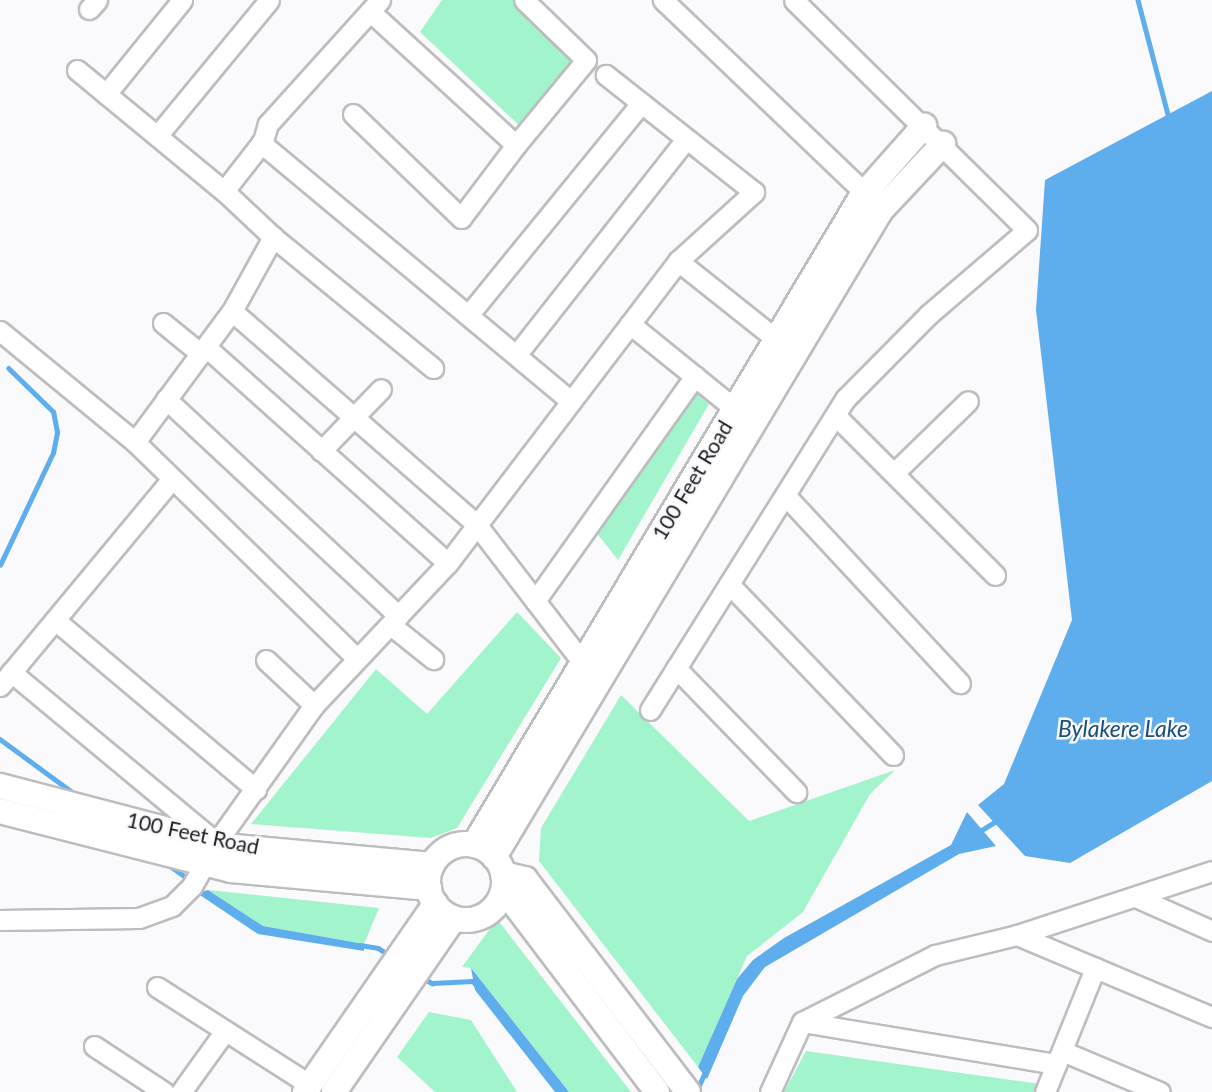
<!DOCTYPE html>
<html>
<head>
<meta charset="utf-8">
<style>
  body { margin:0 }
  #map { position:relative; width:1212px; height:1092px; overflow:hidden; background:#faf9fc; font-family:Lato,sans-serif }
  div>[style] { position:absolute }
  .green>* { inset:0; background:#a2f4cd }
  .water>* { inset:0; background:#5eaded }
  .stream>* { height:4.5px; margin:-2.25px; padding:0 2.25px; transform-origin:2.25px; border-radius:2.25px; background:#5eaded }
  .roads { filter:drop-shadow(2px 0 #bdbcbf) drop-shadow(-2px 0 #bdbcbf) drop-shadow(0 2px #bdbcbf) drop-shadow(0 -2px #bdbcbf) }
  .minor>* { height:19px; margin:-9.5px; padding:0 9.5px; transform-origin:9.5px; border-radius:9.5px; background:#fff }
  .major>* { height:24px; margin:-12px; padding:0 12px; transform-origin:12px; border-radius:12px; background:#fff }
  .major>.ring { margin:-12px; padding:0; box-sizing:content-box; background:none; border:24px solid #fff; border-radius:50% }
  span { translate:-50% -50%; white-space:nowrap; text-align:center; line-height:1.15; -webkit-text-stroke:5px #faf9fc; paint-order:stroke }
  .street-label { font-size:21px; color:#1e1d1f }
  .water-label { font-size:23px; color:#17517b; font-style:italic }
</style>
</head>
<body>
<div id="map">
  <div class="green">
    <div style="clip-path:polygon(442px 0,516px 0,575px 59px,522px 128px,420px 32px)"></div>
    <div style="clip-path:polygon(693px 391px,709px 404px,618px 560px,596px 532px)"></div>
    <div style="clip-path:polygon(517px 612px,561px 658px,457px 828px,431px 838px,251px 824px,376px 669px,427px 714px)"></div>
    <div style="clip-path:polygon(621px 695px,749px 821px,895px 770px,870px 794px,803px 912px,747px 956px,698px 1067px,539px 861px,541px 828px)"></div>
    <div style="clip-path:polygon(208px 890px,379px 908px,364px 944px,263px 926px)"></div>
    <div style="clip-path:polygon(497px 919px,631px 1092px,569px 1092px,471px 968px,462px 967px)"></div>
    <div style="clip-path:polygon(429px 1012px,471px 1020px,517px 1092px,435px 1092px,397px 1057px)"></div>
    <div style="clip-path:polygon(806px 1051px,1040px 1084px,1036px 1092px,784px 1092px)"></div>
  </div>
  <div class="water">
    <div style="clip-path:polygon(1212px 91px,1212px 781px,1070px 863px,1025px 856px,978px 805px,1004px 784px,1072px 620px,1036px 310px,1045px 180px)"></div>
    <div style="clip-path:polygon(967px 812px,996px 846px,959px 854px,765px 967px,743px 996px,707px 1079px,698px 1067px,737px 979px,753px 960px,784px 938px,951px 845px)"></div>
    <div style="clip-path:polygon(208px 890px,263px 926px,364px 944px,364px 951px,258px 934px,197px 893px)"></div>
    <div style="clip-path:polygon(471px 968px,569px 1092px,555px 1092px,475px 990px)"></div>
  </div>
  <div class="stream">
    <div style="left:1138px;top:0;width:118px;rotate:75.3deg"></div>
    <div style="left:0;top:565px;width:124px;rotate:-64.7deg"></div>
    <div style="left:53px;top:453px;width:21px;rotate:-79deg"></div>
    <div style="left:57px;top:432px;width:20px;rotate:-101deg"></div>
    <div style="left:53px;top:412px;width:62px;rotate:-135.7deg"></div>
    <div style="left:0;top:739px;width:93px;rotate:36.3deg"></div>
    <div style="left:977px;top:833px;width:26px;rotate:-32deg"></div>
    <div style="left:169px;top:865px;width:26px;rotate:36deg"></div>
    <div style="left:360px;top:945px;width:18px;rotate:9deg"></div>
    <div style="left:378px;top:948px;width:15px;rotate:32deg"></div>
    <div style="left:421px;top:977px;width:13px;rotate:29deg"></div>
    <div style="left:432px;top:983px;width:41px;rotate:-2.8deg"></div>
    <div style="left:473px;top:981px;width:8px;rotate:50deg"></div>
    <div style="left:697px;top:1090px;width:22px;rotate:-66deg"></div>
  </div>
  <div class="roads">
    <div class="minor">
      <div style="left:663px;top:0;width:279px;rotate:43.7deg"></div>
      <div style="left:89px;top:9px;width:12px;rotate:-48deg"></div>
      <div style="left:77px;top:70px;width:190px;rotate:39.5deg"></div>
      <div style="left:106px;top:94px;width:121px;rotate:-51deg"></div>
      <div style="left:353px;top:114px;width:150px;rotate:43.9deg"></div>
      <div style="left:461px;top:218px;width:91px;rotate:-53deg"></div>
      <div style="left:516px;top:145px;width:197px;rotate:-137.5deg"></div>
      <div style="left:157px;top:136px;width:176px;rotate:-50.5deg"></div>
      <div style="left:261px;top:143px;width:403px;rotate:39.8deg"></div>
      <div style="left:516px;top:145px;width:110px;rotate:-50.5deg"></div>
      <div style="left:586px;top:60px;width:86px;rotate:-135.9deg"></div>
      <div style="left:273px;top:237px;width:207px;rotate:39.3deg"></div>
      <div style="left:678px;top:261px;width:125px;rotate:38.5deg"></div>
      <div style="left:232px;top:311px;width:325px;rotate:41.1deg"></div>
      <div style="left:477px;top:525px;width:174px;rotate:52.5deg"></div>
      <div style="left:470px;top:313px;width:271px;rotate:-50.8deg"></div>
      <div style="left:163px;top:323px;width:49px;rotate:39.2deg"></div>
      <div style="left:630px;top:324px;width:135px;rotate:39deg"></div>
      <div style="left:0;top:331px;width:175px;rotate:39.4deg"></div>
      <div style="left:135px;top:442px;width:309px;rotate:44.3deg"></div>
      <div style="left:206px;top:347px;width:324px;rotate:41.8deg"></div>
      <div style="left:517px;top:354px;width:273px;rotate:-51.8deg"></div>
      <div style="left:166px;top:399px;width:318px;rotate:43deg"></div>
      <div style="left:836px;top:416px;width:225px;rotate:45deg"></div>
      <div style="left:135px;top:442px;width:163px;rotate:-53.5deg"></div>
      <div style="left:232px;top:311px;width:85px;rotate:-61deg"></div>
      <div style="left:273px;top:237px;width:67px;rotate:-136.8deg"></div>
      <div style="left:224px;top:191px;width:63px;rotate:-52deg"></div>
      <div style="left:263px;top:141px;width:18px;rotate:-74deg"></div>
      <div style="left:268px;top:124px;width:167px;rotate:-47.9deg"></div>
      <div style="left:321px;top:451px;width:86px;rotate:-45.9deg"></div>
      <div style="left:894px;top:473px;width:103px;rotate:-44.2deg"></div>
      <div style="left:785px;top:495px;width:257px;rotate:47.1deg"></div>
      <div style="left:729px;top:584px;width:237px;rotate:46.2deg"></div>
      <div style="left:535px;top:601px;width:276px;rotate:-54.6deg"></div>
      <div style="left:55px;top:620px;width:263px;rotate:40.1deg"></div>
      <div style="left:392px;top:626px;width:53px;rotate:38.8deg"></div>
      <div style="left:266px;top:660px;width:66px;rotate:43.2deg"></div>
      <div style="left:676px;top:668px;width:173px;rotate:45.9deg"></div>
      <div style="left:11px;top:672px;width:261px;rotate:39.7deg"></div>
      <div style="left:0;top:686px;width:266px;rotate:-50.3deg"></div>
      <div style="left:650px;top:710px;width:368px;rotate:-57.9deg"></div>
      <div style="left:846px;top:398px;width:117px;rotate:-45.3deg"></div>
      <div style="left:928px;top:315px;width:130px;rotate:-40.6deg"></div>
      <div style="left:1027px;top:230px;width:327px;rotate:-135.4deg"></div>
      <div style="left:1138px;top:898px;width:81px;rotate:24deg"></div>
      <div style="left:0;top:920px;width:139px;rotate:-0.8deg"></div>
      <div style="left:139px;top:918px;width:35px;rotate:-20deg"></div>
      <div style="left:172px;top:906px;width:28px;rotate:-45deg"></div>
      <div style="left:192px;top:886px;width:49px;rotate:-60.8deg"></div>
      <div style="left:216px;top:843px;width:169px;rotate:-54.6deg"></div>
      <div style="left:314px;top:705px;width:195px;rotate:-46.7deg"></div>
      <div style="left:448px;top:563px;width:380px;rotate:-52.7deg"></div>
      <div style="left:678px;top:261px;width:103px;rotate:-42.2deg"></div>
      <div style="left:754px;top:192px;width:189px;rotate:-141.7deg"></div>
      <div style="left:1017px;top:935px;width:212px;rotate:22.8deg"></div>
      <div style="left:157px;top:987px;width:182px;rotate:32.6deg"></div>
      <div style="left:802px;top:1022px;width:258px;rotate:9.4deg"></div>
      <div style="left:94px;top:1046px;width:84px;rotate:33.3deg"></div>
      <div style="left:1062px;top:1051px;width:106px;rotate:22.7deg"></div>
      <div style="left:181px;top:1092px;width:75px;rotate:-54.2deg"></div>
      <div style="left:770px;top:1092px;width:77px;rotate:-65.4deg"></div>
      <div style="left:802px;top:1022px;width:149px;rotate:-26.7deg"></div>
      <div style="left:935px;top:955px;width:84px;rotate:-13.7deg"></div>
      <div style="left:1017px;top:935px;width:205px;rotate:-18.2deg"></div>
      <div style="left:1045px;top:1092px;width:134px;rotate:-68deg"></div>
    </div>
    <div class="major">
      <div style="left:0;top:786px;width:243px;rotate:14.6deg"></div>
      <div style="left:235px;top:847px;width:198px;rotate:5.2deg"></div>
      <div style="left:0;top:811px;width:238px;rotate:14.3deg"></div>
      <div style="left:231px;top:870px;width:199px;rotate:5.2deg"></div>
      <div class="ring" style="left:428px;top:844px;width:52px;height:52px"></div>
      <div style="left:474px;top:845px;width:756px;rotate:-59.13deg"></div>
      <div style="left:862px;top:196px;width:94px;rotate:-48.5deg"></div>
      <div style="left:494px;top:857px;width:754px;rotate:-59.11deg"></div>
      <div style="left:881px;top:210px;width:91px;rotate:-46.8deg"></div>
      <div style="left:503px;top:874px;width:23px;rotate:13deg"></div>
      <div style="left:525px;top:879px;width:268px;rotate:52.6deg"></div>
      <div style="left:501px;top:897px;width:9px;rotate:6deg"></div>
      <div style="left:510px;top:898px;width:243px;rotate:52.8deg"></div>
      <div style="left:305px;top:1092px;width:229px;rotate:-55.3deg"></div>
      <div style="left:334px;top:1092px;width:211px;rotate:-55.4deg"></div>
    </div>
  </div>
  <div class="street-label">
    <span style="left:692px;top:480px;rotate:-59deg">100 Feet Road</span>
    <span style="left:193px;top:833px;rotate:12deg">100 Feet Road</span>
  </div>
  <div class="water-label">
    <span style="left:1123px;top:728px">Bylakere Lake</span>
  </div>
</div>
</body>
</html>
